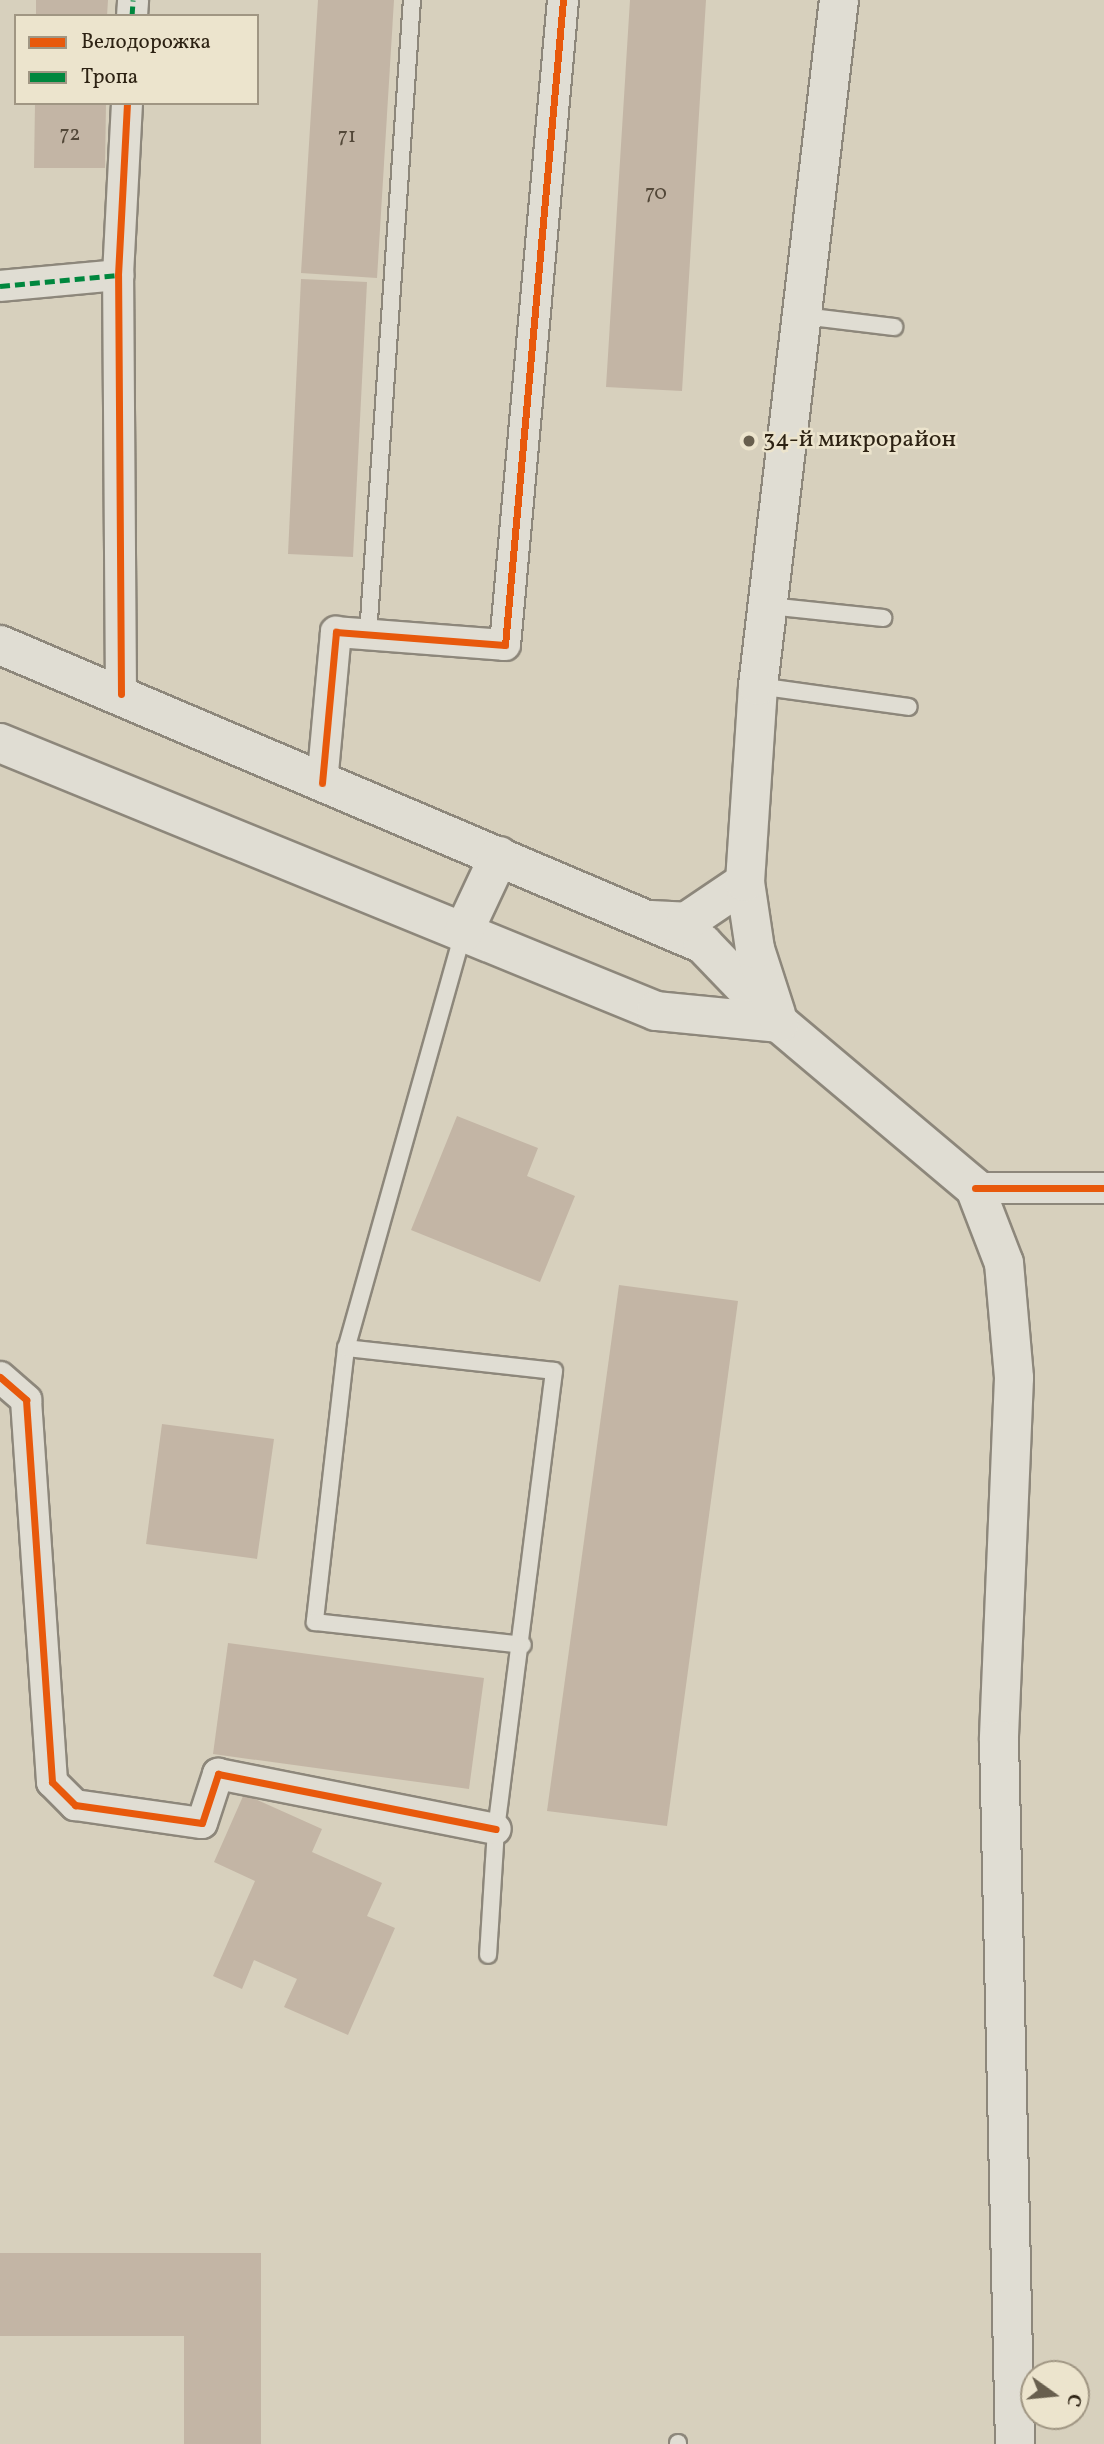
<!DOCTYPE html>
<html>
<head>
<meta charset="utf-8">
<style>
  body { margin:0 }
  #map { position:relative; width:1104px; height:2444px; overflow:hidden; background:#d7d0bd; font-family:Vollkorn,serif }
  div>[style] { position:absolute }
  .building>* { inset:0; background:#c3b5a5 }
  .roads { filter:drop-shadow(2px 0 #8d877b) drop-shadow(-2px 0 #8d877b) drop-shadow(0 2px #8d877b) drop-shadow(0 -2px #8d877b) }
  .service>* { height:16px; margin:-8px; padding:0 8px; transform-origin:8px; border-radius:8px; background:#e0ddd3 }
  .minor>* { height:30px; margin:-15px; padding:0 15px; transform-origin:15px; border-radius:15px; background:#e0ddd3 }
  .secondary>* { height:38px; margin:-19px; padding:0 19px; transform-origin:19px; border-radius:19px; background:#e0ddd3 }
  .quiet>* { height:5px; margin-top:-2.5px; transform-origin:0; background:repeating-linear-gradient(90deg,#00873e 0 10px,transparent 0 15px) }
  .cycleway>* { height:7px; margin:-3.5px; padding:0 3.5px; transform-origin:3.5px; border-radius:3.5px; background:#e8590c }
  .dots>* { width:19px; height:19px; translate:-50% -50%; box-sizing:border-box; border:4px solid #ece4cd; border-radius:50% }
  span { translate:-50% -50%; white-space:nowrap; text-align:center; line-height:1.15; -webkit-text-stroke:5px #ece4cd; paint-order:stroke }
  .number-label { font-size:21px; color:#524738 }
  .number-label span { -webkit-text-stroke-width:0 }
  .poi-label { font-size:24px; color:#2d2213 }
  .left { translate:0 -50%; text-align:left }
  .legend { position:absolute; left:14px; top:14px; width:245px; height:91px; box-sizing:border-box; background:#ece4cd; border:2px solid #a09683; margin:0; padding:9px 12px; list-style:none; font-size:21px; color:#2d2213 }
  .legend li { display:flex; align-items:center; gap:14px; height:35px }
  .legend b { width:35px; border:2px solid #a09683 }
  .north { position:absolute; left:1020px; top:2360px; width:70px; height:70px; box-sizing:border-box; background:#ece4cd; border:2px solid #a09683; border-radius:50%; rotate:105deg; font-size:19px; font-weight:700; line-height:28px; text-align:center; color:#2d2213 }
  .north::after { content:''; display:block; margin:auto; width:24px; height:32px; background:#685f4e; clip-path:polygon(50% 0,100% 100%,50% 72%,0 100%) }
</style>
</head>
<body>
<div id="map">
  <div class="building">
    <div style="clip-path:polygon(36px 0,108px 0,107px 16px,36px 16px)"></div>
    <div style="clip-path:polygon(318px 0,394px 0,377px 278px,301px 273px)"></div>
    <div style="clip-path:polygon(630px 0,706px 0,682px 391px,606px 387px)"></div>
    <div style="clip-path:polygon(35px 103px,106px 103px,105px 168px,34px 168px)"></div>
    <div style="clip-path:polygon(301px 279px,367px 282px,353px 557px,288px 554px)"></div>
    <div style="clip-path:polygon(457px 1116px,538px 1148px,527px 1176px,575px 1196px,540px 1282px,411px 1230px)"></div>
    <div style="clip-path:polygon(619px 1285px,738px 1301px,667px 1826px,547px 1811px)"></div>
    <div style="clip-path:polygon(162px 1424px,274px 1439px,257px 1559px,146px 1544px)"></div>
    <div style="clip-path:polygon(228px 1643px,484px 1678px,469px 1789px,213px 1754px)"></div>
    <div style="clip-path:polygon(244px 1794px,322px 1829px,312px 1852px,382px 1883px,367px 1916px,395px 1928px,348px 2035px,284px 2007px,297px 1979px,254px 1960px,242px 1989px,213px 1976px,255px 1881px,214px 1862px)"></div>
    <div style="clip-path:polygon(0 2253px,261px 2253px,261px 2444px,184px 2444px,184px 2336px,0 2336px)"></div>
  </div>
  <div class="roads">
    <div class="service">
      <div style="left:803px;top:316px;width:92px;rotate:6.9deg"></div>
      <div style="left:769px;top:606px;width:115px;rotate:6deg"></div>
      <div style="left:368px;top:635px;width:637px;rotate:-86.04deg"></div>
      <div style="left:758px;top:686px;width:152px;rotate:7.9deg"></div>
      <div style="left:463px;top:933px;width:431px;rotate:105.7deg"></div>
      <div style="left:346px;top:1348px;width:276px;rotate:96.5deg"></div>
      <div style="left:315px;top:1622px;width:209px;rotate:6.3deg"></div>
      <div style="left:346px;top:1348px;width:209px;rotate:6.3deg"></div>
      <div style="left:554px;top:1371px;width:462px;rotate:97.2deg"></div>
      <div style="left:496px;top:1829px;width:126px;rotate:93.6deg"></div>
      <div style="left:678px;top:2443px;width:1px;rotate:90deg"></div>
    </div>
    <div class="minor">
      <div style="left:132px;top:16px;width:16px;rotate:-86deg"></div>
      <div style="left:0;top:286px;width:119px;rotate:-5.3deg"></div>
      <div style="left:121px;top:694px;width:419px;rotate:-90.4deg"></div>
      <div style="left:118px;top:275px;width:172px;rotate:-87deg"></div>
      <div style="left:322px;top:783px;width:152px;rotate:-84.7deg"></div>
      <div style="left:336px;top:632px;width:169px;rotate:4.4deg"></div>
      <div style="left:505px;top:645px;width:648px;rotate:-84.86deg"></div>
      <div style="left:975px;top:1188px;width:129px"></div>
      <div style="left:0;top:1377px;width:35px;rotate:41deg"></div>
      <div style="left:26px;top:1400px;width:383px;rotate:86.1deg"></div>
      <div style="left:52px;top:1782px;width:33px;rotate:45deg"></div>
      <div style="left:75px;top:1805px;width:128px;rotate:8.1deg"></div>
      <div style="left:202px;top:1823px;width:52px;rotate:-71.9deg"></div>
      <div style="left:218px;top:1774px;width:283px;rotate:11.2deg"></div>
    </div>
    <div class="secondary">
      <div style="left:0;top:645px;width:764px;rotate:23.04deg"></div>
      <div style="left:703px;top:944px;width:110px;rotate:46.1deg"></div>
      <div style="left:779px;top:1023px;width:256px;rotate:40.1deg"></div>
      <div style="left:975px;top:1188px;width:80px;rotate:68.9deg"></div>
      <div style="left:1004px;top:1263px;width:115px;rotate:85deg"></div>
      <div style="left:1014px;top:1378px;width:362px;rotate:92.4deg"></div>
      <div style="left:999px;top:1740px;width:704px;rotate:88.7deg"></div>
      <div style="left:0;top:743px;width:709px;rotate:22.22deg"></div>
      <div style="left:656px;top:1011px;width:124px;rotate:5.6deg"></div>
      <div style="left:651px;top:920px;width:35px;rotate:3deg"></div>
      <div style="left:686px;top:922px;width:71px;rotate:-34.1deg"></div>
      <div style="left:463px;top:933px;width:85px;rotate:-64.9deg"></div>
      <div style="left:776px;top:1014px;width:68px;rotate:-107.9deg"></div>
      <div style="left:755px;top:949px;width:68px;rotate:-98.5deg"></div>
      <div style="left:745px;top:882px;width:196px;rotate:-86.2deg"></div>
      <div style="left:758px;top:686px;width:691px;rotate:-83.27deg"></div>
    </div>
  </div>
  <div class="quiet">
    <div style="left:132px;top:16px;width:16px;rotate:-86deg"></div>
    <div style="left:0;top:286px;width:119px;rotate:-5.3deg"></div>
  </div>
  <div class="cycleway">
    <div style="left:121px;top:694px;width:419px;rotate:-90.4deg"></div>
    <div style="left:118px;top:275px;width:172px;rotate:-87deg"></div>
    <div style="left:322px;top:783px;width:152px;rotate:-84.7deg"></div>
    <div style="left:336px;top:632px;width:169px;rotate:4.4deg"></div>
    <div style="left:505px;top:645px;width:648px;rotate:-84.86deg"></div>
    <div style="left:975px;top:1188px;width:129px"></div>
    <div style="left:0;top:1377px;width:35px;rotate:41deg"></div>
    <div style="left:26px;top:1400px;width:383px;rotate:86.1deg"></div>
    <div style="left:52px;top:1782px;width:33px;rotate:45deg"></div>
    <div style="left:75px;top:1805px;width:128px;rotate:8.1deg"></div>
    <div style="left:202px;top:1823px;width:52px;rotate:-71.9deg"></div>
    <div style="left:218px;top:1774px;width:283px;rotate:11.2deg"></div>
  </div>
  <div class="dots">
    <div style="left:749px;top:441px;background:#685f4e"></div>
  </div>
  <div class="number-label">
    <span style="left:70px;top:135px">72</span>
    <span style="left:347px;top:137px">71</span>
    <span style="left:656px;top:194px">70</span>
  </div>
  <div class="poi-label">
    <span class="left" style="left:763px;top:441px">34-й микрорайон</span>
  </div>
  <ul class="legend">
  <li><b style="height:9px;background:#e8590c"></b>Велодорожка</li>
  <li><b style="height:9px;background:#00873e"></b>Тропа</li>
  </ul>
  <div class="north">С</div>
</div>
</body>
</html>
